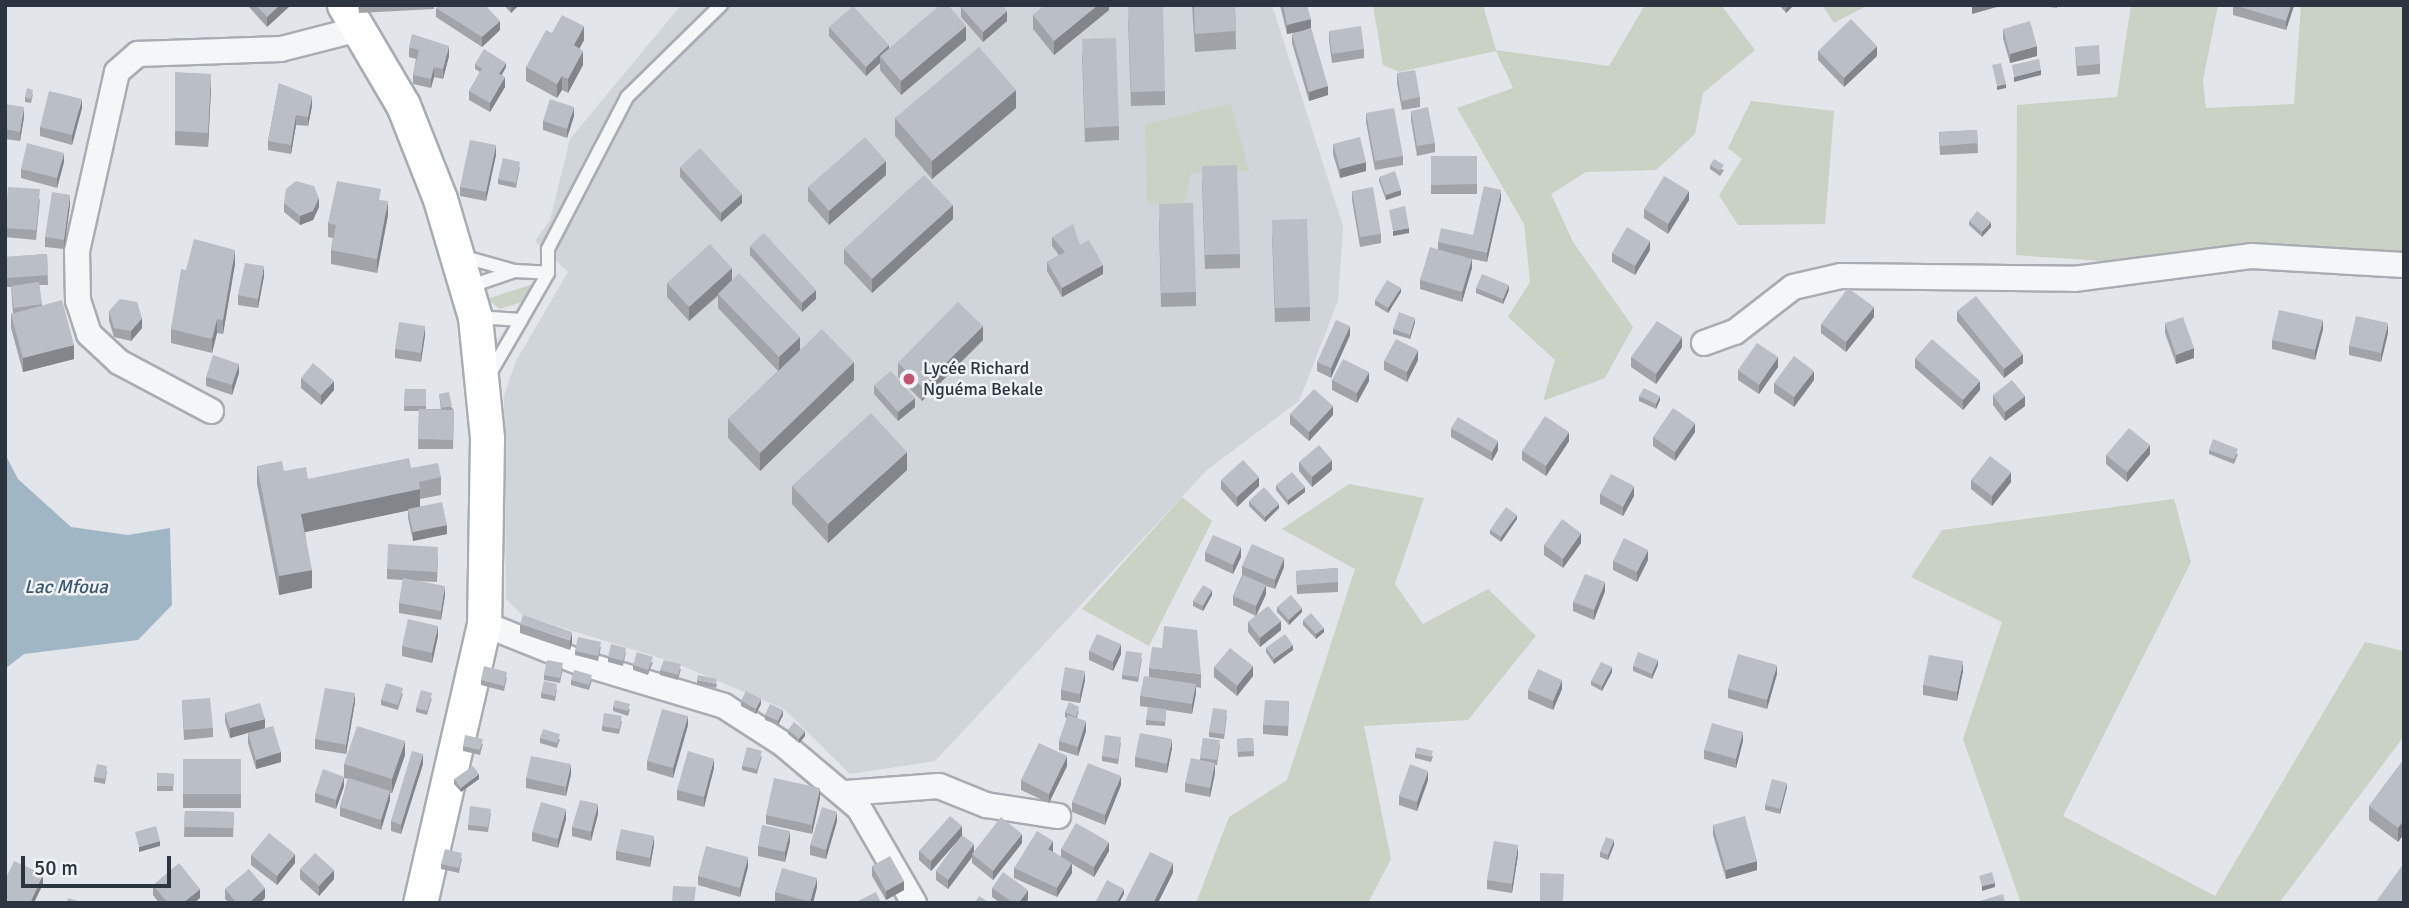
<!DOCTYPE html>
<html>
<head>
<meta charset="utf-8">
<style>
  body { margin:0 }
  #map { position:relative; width:2409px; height:908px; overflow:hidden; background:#e2e5e9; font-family:Signika,sans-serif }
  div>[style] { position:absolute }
  .built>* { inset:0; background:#d0d5da }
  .green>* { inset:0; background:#c9d2c4 }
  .water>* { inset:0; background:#a1b6c5 }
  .roads { filter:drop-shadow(2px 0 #a8adb3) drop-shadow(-2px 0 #a8adb3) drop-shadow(0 2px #a8adb3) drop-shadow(0 -2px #a8adb3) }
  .lane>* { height:12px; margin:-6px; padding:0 6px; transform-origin:6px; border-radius:6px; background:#f4f6f7 }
  .street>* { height:24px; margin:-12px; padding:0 12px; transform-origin:12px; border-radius:12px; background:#f4f6f7 }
  .secondary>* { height:33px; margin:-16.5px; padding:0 16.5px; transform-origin:16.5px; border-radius:16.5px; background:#fff }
  .wall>* { inset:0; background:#a0a4a9 }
  .shaded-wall>* { inset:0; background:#82868a }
  .building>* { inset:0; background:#babfc5 }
  .dots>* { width:19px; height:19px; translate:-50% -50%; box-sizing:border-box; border:4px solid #f1f4f6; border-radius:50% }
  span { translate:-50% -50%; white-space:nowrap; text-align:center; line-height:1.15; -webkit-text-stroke:5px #f1f4f6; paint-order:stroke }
  .poi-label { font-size:18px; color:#2c353f }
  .left { translate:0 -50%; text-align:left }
  .water-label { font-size:19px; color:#3a576e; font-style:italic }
  .frame { position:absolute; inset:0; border:7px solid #2c353f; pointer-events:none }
  .scale { position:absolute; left:21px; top:856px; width:150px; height:32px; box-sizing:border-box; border:4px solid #2c353f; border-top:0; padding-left:9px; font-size:21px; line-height:24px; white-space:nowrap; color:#2c353f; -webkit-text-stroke:5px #f1f4f6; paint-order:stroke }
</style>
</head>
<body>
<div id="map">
  <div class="built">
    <div style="clip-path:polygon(681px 5px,1272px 5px,1343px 226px,1338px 301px,1299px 401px,1207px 470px,935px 761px,850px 774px,784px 709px,673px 662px,522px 615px,506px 599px,504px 396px,516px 361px,568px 272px,535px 241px,550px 220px,570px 139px)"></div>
  </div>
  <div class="green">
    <div style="clip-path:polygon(1373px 5px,1483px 5px,1496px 50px,1609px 66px,1645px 5px,1721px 5px,1755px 50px,1703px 93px,1695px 134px,1656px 170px,1586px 172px,1551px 194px,1573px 242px,1633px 327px,1605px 378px,1543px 401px,1555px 360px,1508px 317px,1530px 282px,1524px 224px,1457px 108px,1513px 88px,1496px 51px,1399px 72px,1383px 65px)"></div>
    <div style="clip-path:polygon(1822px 5px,1868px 5px,1834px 23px)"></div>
    <div style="clip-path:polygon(2131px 5px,2218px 5px,2203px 80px,2206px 108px,2294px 104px,2301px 5px,2404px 5px,2404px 255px,2284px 246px,2115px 262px,2016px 255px,2017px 105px,2117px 97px)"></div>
    <div style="clip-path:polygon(1751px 101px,1834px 111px,1825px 224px,1738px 225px,1719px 195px,1742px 159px,1728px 148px)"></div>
    <div style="clip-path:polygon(1231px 104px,1249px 171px,1191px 173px,1184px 204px,1147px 203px,1145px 124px)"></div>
    <div style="clip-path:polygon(533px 284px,522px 302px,500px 309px,487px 299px)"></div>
    <div style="clip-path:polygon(1349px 484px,1424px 498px,1395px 584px,1423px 624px,1488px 589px,1536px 636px,1468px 720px,1364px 726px,1391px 859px,1368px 903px,1196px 903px,1229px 817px,1287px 780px,1355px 569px,1282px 529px)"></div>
    <div style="clip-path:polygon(1182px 497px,1212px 521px,1149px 646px,1082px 609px)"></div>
    <div style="clip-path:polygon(2174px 499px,2191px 562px,2063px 816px,2215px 896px,2365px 642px,2404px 651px,2404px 736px,2279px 903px,2021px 903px,1963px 739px,2002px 622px,1911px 577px,1942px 530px)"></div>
  </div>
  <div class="water">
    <div style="clip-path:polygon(5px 454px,18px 479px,71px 527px,128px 535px,170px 528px,172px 605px,138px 640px,24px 654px,5px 669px)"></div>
  </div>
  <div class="roads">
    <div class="lane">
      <div style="left:461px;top:256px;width:52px;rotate:15.6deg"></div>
      <div style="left:468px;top:287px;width:50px;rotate:-18.8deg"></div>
      <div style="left:515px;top:271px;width:33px;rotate:3deg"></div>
      <div style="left:476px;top:317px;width:45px;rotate:3.8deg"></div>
      <div style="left:521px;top:320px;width:54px;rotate:-60.1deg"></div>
      <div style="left:548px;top:273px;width:24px;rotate:-90deg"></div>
      <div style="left:548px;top:249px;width:171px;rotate:-62.5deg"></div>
      <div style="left:627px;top:97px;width:132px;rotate:-44.4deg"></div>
      <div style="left:488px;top:377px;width:66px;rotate:-59.9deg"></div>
    </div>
    <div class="street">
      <div style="left:1704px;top:343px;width:33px;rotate:-20deg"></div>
      <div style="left:1735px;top:332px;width:73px;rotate:-37.8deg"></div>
      <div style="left:1793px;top:287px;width:49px;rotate:-12.9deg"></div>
      <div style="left:1841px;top:276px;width:233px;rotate:0.7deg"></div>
      <div style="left:2074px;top:279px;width:178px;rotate:-7.4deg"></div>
      <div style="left:2251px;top:256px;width:153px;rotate:3.4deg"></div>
      <div style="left:211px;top:411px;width:104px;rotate:-152deg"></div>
      <div style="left:119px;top:362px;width:41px;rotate:-137deg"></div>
      <div style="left:89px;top:334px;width:35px;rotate:-108deg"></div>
      <div style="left:78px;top:301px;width:50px;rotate:-91.1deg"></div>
      <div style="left:77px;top:251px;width:183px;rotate:-77.4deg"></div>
      <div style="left:117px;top:72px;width:28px;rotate:-41deg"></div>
      <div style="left:138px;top:54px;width:143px;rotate:-2deg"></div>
      <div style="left:281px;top:49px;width:81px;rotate:-14.4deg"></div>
      <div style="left:484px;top:624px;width:105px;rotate:21.9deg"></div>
      <div style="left:581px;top:663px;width:149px;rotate:16.7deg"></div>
      <div style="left:724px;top:706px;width:70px;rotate:32.8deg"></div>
      <div style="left:783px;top:744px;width:99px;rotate:40.1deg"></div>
      <div style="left:859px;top:808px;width:110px;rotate:59.9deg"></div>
      <div style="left:846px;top:793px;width:93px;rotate:-4.3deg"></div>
      <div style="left:939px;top:786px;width:51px;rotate:22deg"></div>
      <div style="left:986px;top:805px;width:73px;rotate:8.7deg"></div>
    </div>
    <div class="secondary">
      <div style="left:344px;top:5px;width:116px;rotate:59.5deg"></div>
      <div style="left:403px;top:105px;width:101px;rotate:68.5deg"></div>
      <div style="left:440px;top:199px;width:123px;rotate:73.5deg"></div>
      <div style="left:475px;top:317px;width:122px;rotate:84.3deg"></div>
      <div style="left:487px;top:438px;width:186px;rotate:90.9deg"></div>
      <div style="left:484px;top:624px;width:286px;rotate:102.9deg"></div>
    </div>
  </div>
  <div class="wall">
    <div style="clip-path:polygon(249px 5px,291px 5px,267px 27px,249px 7px)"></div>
    <div style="clip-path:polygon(358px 5px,434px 5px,434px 9px,359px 13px)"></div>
    <div style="clip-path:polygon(504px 5px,519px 5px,511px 13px)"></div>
    <div style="clip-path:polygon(1109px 5px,1109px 10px,1054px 55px,1033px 29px,1033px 15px)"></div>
    <div style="clip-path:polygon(1192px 5px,1235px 5px,1236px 49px,1195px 52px)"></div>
    <div style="clip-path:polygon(1280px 5px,1307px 5px,1311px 28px,1328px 95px,1309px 101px,1292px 43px,1292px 34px,1298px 32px,1287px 34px)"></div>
    <div style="clip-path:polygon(1779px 5px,1794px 5px,1786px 13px)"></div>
    <div style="clip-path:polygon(2035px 5px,2057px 5px,2057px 8px)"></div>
    <div style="clip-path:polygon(2233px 5px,2294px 5px,2286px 30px,2233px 15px)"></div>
    <div style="clip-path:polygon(961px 7px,1007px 21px,983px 42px,961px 17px)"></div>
    <div style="clip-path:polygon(436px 8px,500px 30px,482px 47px,436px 17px)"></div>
    <div style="clip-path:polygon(1128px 18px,1165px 91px,1165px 105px,1131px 106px)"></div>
    <div style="clip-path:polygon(829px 27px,889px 49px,966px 40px,901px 95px,880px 70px,880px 63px,866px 76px,829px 36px)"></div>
    <div style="clip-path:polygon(2003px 29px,2037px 56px,2010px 63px,2003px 38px)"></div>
    <div style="clip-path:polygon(1329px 31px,1364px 49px,1364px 58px,1332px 63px,1329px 40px)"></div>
    <div style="clip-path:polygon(552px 33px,584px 40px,579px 48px,583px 65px,568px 93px,562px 90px,557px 98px,526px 81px,526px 67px)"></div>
    <div style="clip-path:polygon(409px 47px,449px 56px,443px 79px,434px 77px,431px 88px,413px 84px,413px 75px,416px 59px,409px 57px)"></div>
    <div style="clip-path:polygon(2075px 47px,2100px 64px,2100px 74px,2077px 76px)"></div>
    <div style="clip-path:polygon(1818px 51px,1877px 56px,1844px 87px,1818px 60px)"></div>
    <div style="clip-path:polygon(1082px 53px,1119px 126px,1119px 140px,1085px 142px)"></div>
    <div style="clip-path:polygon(475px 64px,506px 67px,502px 75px,505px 87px,490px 112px,469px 100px,469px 91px,480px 72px,475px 69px)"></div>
    <div style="clip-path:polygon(175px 72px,211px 88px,208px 147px,175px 145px)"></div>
    <div style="clip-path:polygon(1397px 73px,1420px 97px,1420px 107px,1402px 110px,1397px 83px)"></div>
    <div style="clip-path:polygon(279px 83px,312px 106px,308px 126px,296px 125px,291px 154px,268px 150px,268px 141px)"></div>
    <div style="clip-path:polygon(33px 94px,31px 103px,25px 102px,25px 97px)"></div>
    <div style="clip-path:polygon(5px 104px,24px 117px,20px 141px,5px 139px)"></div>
    <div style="clip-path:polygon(82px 108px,72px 145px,40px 136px,40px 127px)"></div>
    <div style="clip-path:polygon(1016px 108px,932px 179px,895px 136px,895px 118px)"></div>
    <div style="clip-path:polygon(1411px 111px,1435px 143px,1435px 152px,1417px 156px,1411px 120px)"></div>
    <div style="clip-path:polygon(1366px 113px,1403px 156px,1403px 165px,1375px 170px,1366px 122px)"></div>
    <div style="clip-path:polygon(574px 116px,567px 138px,543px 130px,543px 121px)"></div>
    <div style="clip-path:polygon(1977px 130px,1978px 153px,1940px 155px,1939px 132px)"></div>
    <div style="clip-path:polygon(1333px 144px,1366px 171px,1340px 178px,1333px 154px)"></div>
    <div style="clip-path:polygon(496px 155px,486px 201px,460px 196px,460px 187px)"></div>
    <div style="clip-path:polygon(1431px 156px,1477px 156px,1477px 194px,1431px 194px)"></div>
    <div style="clip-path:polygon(64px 162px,57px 188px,21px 178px,21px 169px)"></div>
    <div style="clip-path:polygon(1710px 165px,1724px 170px,1720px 176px,1710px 169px)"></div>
    <div style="clip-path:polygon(520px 167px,516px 188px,498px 184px,498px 179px)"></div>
    <div style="clip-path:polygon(680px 167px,742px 203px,721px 222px,680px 177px)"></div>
    <div style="clip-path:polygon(886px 175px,829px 225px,808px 201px,808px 187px)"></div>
    <div style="clip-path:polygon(1379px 177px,1401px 195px,1386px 200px,1379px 181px)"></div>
    <div style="clip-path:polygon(1202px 180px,1240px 254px,1240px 268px,1205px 269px)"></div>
    <div style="clip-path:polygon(1352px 191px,1381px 234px,1381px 243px,1360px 247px,1352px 200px)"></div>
    <div style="clip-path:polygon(40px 199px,36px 240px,5px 237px,5px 213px)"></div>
    <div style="clip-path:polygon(1501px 199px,1487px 262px,1472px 259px,1472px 268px,1462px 302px,1420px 289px,1420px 280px,1438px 249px,1438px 242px,1473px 235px)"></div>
    <div style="clip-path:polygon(381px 200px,388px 215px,377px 273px,331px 264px,331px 250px,333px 238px,328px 237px,328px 223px)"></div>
    <div style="clip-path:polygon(1689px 200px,1668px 234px,1644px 218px,1644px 209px)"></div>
    <div style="clip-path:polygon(284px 203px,319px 207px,313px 220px,300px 225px,284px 212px)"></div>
    <div style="clip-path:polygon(70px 205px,64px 249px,45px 247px,45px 237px)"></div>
    <div style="clip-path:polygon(1159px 218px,1196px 292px,1196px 306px,1161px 307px)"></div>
    <div style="clip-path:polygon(953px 219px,872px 293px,844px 263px,844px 249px)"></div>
    <div style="clip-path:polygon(1969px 221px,1991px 227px,1982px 237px,1969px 225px)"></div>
    <div style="clip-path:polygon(1272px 234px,1310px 307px,1310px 321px,1275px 322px)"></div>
    <div style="clip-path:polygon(1052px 237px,1080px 245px,1103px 274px,1062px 297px,1047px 271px,1047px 262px,1059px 255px,1052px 246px)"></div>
    <div style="clip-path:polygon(750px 246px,816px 299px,802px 312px,750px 255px)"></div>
    <div style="clip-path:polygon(1650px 250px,1635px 275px,1612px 262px,1612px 253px)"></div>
    <div style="clip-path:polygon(47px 254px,48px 285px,39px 285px,42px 306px,74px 359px,23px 372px,11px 328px,11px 314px,13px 313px,11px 287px,7px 287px,6px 257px)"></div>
    <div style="clip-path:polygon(235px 264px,223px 334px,217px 333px,212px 353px,171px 343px,171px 329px,186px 270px)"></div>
    <div style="clip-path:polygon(264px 276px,258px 308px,238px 305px,238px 295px)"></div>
    <div style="clip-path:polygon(732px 280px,800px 350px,854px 380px,760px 471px,728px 438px,728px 419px,778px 371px,718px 308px,718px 296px,689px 321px,667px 297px,667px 283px)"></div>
    <div style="clip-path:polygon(1476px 288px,1509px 290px,1503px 304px,1476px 293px)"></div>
    <div style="clip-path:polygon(1401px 292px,1388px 313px,1375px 305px,1375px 300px)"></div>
    <div style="clip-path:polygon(109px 311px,142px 328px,131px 341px,114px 337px,109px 321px)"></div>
    <div style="clip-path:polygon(1957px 311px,2023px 363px,2004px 378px,1957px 321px)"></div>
    <div style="clip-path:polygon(1874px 317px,1846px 352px,1821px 333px,1821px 324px)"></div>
    <div style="clip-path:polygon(1415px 322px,1410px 339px,1393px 334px,1393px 329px)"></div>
    <div style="clip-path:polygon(2165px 323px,2194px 358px,2176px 364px,2165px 333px)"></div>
    <div style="clip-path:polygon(2323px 329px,2315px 360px,2272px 349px,2272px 340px)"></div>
    <div style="clip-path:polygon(2388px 333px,2381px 362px,2349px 355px,2349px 346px)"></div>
    <div style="clip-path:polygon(425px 335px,421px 362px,395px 358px,395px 349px)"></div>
    <div style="clip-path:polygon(1350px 335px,1331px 378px,1317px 371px,1317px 362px)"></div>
    <div style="clip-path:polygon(983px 340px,922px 401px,898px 377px,898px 363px)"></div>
    <div style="clip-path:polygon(1682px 347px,1656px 384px,1631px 367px,1631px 357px)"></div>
    <div style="clip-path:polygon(1915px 358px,1980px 390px,1963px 410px,1915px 368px)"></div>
    <div style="clip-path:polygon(1418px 360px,1407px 382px,1384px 370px,1384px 361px)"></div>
    <div style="clip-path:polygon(1778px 367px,1759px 394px,1738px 380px,1738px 370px)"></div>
    <div style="clip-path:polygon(239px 373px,232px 395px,206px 386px,206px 377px)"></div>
    <div style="clip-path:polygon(301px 378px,334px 390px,321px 405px,301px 388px)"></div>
    <div style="clip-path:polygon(1332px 380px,1369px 381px,1357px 403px,1332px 390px)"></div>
    <div style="clip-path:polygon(1814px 380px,1794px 407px,1774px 393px,1774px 383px)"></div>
    <div style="clip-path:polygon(874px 385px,915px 407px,898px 421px,874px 394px)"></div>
    <div style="clip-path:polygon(405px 389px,426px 389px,426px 409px,441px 409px,439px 394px,454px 410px,453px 449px,418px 449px,419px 411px,404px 411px)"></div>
    <div style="clip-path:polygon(1993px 395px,2025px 406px,2005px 421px,1993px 405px)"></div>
    <div style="clip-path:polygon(1639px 396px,1660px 400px,1656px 409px,1639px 401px)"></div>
    <div style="clip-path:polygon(1290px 414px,1333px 415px,1309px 441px,1290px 424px)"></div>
    <div style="clip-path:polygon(1451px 428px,1498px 450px,1492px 461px,1451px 437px)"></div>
    <div style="clip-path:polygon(1695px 432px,1675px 461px,1653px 446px,1653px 437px)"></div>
    <div style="clip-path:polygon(1569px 441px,1546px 476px,1522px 460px,1522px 451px)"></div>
    <div style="clip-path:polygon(2209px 450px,2238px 454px,2234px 464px,2209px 454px)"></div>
    <div style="clip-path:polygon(2150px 454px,2127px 482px,2106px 464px,2106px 455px)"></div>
    <div style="clip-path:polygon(1299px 462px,1332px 470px,1312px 487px,1299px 471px)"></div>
    <div style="clip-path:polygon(257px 466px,284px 471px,308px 479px,411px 468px,441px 477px,441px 495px,420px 499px,420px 506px,447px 534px,413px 541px,408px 518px,408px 510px,305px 532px,312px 588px,279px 595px,257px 484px)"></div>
    <div style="clip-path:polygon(907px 470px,828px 543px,792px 504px,792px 486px)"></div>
    <div style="clip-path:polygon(1221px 480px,1259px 486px,1237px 507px,1221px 489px)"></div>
    <div style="clip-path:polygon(1971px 480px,2011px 482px,1992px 506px,1971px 489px)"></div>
    <div style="clip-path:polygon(1276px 485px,1305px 492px,1288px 505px,1276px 490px)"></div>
    <div style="clip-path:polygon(1600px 494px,1634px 496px,1623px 516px,1600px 504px)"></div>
    <div style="clip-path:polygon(1249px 501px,1279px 508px,1265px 522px,1249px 506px)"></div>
    <div style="clip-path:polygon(1517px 519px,1501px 542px,1490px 534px,1490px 530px)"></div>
    <div style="clip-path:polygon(1581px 543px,1563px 568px,1544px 555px,1544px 545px)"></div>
    <div style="clip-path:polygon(1205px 552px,1241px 557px,1233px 574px,1205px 561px)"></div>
    <div style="clip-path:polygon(438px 557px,437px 582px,417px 581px,445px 595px,441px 620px,399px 613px,399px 603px,403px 580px,387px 579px,387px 569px)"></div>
    <div style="clip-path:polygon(1648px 560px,1637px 582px,1613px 570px,1613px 561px)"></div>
    <div style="clip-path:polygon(1242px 566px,1284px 567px,1275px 589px,1266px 586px,1266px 594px,1256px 616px,1281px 630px,1260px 647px,1248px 632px,1248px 622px,1256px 616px,1233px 605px,1233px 596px,1242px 575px)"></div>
    <div style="clip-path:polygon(1338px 568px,1338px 592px,1297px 594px,1296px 571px)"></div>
    <div style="clip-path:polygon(1605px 591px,1594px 620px,1573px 611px,1573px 602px)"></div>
    <div style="clip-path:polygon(1212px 595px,1203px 611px,1193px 606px,1193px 601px)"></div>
    <div style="clip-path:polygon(1277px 607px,1302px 612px,1289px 625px,1277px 612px)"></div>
    <div style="clip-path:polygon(1303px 620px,1324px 632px,1316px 639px,1303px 625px)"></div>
    <div style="clip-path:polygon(520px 624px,572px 641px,570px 650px,520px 633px)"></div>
    <div style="clip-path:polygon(438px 636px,432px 663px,402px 656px,402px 646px)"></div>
    <div style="clip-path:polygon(601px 647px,598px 661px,575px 655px,575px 651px)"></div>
    <div style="clip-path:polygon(1266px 648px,1293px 650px,1274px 664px,1266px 652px)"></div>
    <div style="clip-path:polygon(1089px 651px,1121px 654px,1113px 671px,1089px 660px)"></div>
    <div style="clip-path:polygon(626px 652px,623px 666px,608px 662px,608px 657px)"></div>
    <div style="clip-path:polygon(1142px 658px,1138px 682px,1122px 679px,1122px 675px)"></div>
    <div style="clip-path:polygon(653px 662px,648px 675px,633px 670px,633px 665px)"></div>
    <div style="clip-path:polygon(1658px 665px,1652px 679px,1633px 671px,1633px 666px)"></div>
    <div style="clip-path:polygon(1214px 667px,1253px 676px,1237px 696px,1214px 677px)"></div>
    <div style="clip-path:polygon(563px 668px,560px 683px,544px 680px,544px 675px)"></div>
    <div style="clip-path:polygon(1149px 668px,1201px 674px,1201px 688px,1196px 687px,1192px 714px,1166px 710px,1165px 726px,1146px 725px,1146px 720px,1153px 708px,1140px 706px,1140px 696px,1149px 677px)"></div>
    <div style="clip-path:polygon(681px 669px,678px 680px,660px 675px,660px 670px)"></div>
    <div style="clip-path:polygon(1963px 671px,1957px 701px,1923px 695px,1923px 685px)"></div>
    <div style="clip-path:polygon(1612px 672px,1602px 691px,1591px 685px,1591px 681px)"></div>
    <div style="clip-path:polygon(1777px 674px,1767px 709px,1728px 698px,1728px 689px)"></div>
    <div style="clip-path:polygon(507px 677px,504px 691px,481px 685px,481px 680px)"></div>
    <div style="clip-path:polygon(571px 680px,592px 680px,589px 690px,571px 685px)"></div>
    <div style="clip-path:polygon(697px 680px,717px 684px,716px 688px,697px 684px)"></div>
    <div style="clip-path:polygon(1085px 680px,1080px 703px,1061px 700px,1061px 690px)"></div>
    <div style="clip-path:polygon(557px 689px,555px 701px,541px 698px,541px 693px)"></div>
    <div style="clip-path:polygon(1562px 689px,1553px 710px,1528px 699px,1528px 690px)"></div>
    <div style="clip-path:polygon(403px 693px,398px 710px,381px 705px,381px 700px)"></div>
    <div style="clip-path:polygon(432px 698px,427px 715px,416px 712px,416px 708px)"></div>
    <div style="clip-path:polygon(182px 700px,213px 728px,213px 737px,184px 740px)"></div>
    <div style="clip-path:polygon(741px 701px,761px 704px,756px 714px,741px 706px)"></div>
    <div style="clip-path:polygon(1289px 701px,1288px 736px,1263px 734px,1263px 725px)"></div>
    <div style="clip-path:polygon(355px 702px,346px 754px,315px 749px,315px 739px)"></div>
    <div style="clip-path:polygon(613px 707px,630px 709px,628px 716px,613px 711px)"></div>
    <div style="clip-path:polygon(1079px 711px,1077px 718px,1086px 731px,1078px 756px,1059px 750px,1059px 741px,1067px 718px,1065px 717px,1065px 712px)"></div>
    <div style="clip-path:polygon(225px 713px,265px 728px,281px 762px,256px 769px,248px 743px,248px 733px,262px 729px,230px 738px,225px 722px)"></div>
    <div style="clip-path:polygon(765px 715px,783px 715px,778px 725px,765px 720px)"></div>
    <div style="clip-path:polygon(1227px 715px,1224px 739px,1209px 737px,1209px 732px)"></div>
    <div style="clip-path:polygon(622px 721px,619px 734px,602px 731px,602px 726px)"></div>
    <div style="clip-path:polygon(688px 725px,673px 778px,647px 770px,647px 761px)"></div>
    <div style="clip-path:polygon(788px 730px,805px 736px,799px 743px,788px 734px)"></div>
    <div style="clip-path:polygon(540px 738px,560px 739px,557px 748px,540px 743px)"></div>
    <div style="clip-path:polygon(1203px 738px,1220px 745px,1217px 765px,1215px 765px,1215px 773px,1210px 797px,1185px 792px,1185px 783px,1200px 760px)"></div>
    <div style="clip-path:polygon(1253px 738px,1254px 756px,1238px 757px,1237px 739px)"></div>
    <div style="clip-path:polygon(1743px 741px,1736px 768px,1704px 759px,1704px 750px)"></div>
    <div style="clip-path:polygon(1121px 742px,1118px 764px,1102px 761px,1102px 756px)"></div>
    <div style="clip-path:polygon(483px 744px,480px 755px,463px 751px,463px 746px)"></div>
    <div style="clip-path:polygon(1172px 748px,1167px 773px,1135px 767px,1135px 757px)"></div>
    <div style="clip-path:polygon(1415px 753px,1433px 756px,1431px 762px,1415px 758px)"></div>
    <div style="clip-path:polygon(405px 755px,392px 793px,390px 793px,390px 800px,381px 830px,340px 816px,340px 807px,348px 779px,344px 778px,344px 764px)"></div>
    <div style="clip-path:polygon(762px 756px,757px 774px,742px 770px,742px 766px)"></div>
    <div style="clip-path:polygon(183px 759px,241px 759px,241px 808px,183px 808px)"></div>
    <div style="clip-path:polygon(2404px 759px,2404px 834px,2398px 842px,2369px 820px,2369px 806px)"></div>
    <div style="clip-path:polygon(423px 764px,401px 834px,391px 831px,391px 821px)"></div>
    <div style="clip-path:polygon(1067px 766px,1049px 803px,1021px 790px,1021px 780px)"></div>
    <div style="clip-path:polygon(714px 768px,704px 807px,677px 800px,677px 790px)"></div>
    <div style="clip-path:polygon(107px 771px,105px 784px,94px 782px,94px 777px)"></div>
    <div style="clip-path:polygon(157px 773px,174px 774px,173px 791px,157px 791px)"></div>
    <div style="clip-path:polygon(571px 774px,566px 796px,526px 788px,526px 778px)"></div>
    <div style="clip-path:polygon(454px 779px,479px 779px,461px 792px,454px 784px)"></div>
    <div style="clip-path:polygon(1428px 780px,1417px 811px,1399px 805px,1399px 796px)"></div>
    <div style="clip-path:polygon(1121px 785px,1105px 825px,1072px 812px,1072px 802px)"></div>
    <div style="clip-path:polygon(344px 786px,336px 809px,315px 802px,315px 793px)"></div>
    <div style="clip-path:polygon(1787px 787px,1780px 814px,1765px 810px,1765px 805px)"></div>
    <div style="clip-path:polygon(820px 798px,812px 834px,766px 824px,766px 815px)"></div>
    <div style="clip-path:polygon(185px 811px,234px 812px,233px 837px,184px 837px)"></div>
    <div style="clip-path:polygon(491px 813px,488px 832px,468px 830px,468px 825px)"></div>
    <div style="clip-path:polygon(598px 814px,591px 841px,572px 836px,572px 827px)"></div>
    <div style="clip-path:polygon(566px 819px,558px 848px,532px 841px,532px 832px)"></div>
    <div style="clip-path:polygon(837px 821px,826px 859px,810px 855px,810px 845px)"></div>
    <div style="clip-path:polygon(1713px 825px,1757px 870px,1726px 879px,1713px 835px)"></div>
    <div style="clip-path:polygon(962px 835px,974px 851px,1022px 843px,993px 880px,972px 863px,972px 857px,948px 889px,936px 880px,936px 871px,960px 838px,931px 871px,919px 860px,919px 851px)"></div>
    <div style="clip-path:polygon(790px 841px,785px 862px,758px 856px,758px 846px)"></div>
    <div style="clip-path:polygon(654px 845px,650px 867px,616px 860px,616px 851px)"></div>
    <div style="clip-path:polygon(1614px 845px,1608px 860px,1600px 857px,1600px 852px)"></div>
    <div style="clip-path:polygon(1061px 849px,1109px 851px,1094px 877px,1072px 864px,1072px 873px,1057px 897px,1014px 878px,1014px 868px,1053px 851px,1052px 851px,1061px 857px)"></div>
    <div style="clip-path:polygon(251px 855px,295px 863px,277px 885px,251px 865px)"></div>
    <div style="clip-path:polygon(1518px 855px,1512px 893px,1487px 889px,1487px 880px)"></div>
    <div style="clip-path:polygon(462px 858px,459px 873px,441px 869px,441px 864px)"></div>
    <div style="clip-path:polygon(872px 866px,904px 890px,886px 900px,872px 876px)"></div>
    <div style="clip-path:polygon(748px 867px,740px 897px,698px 885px,698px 876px)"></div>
    <div style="clip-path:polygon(300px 869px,334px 879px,319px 896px,300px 879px)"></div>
    <div style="clip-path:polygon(153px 885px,200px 898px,194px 903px,159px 903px,153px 895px)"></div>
    <div style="clip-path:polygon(817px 887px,813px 903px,781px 903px,775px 901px,775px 892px)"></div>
    <div style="clip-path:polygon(992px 888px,1028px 899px,1026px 903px,1000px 903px,992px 897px)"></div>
    <div style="clip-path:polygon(225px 889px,265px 898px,260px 903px,229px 903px,225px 899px)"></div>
  </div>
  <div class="shaded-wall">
    <div style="clip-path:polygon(280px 5px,291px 5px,267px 27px,267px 17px)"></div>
    <div style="clip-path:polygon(514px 5px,519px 5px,511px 13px,511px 8px)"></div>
    <div style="clip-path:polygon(1098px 5px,1109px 5px,1109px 10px,1054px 55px,1054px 41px)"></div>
    <div style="clip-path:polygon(1789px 5px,1794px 5px,1786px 13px,1786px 9px)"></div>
    <div style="clip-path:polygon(1972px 5px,2004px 5px,1972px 14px)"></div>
    <div style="clip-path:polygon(2291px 5px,2294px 6px,2286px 30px,2286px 21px)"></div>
    <div style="clip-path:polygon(1007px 11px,1007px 21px,983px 42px,983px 32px)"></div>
    <div style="clip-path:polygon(1311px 19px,1311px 29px,1287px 34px,1287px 25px)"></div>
    <div style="clip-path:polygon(500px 21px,500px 30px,482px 47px,482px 37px)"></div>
    <div style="clip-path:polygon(584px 26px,584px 40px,574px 59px,574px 45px)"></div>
    <div style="clip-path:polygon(966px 26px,966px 40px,901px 95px,901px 81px)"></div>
    <div style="clip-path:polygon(889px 45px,889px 55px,880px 56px,880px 63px,866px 76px,866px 67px)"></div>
    <div style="clip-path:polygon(449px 46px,449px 56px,443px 79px,443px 69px)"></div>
    <div style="clip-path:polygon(1877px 46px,1877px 56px,1844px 87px,1844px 78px)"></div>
    <div style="clip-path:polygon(2037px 46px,2037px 56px,2010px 63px,2010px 54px)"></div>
    <div style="clip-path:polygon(583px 51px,583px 65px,568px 93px,568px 79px)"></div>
    <div style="clip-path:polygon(506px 63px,506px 67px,497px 82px,497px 77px)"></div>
    <div style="clip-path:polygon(434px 67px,434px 77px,431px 88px,431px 79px)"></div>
    <div style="clip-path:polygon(2041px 70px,2041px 75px,2014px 82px,2014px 77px)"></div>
    <div style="clip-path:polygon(211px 74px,211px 88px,208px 147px,208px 133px)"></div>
    <div style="clip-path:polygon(562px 76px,562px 90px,557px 98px,557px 84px)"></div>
    <div style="clip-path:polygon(505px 77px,505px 87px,490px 112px,490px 103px)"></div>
    <div style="clip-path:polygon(2006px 84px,2006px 88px,1997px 90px,1997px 86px)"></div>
    <div style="clip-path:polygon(1328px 86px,1328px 95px,1309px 101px,1309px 92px)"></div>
    <div style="clip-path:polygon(1016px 90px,1016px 108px,932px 179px,932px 161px)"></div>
    <div style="clip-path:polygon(312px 96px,312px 106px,308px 126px,308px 117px)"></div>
    <div style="clip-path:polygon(82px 99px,82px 108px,72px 145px,72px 135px)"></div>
    <div style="clip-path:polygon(24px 107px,24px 117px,20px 141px,20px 132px)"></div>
    <div style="clip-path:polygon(574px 107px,574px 116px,567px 138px,567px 129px)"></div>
    <div style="clip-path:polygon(296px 115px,296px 125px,291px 154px,291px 145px)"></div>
    <div style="clip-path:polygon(496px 145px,496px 155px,486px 201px,486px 192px)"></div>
    <div style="clip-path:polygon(64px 153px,64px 162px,57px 188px,57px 178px)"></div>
    <div style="clip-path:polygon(886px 161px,886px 175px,829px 225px,829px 211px)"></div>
    <div style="clip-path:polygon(1366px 162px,1366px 171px,1340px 178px,1340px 169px)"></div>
    <div style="clip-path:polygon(1401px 190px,1401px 195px,1386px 200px,1386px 195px)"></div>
    <div style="clip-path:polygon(1501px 190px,1501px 199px,1487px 262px,1487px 253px)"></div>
    <div style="clip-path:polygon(1689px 191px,1689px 200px,1668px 234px,1668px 224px)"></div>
    <div style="clip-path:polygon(742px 194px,742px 203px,721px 222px,721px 213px)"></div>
    <div style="clip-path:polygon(70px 195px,70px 205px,64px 249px,64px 240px)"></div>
    <div style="clip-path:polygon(319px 198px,319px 207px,313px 220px,300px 225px,300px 216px)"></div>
    <div style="clip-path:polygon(388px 201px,388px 215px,377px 273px,377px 259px)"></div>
    <div style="clip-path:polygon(953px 205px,953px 219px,872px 293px,872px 279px)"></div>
    <div style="clip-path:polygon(1991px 222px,1991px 227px,1982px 237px,1982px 232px)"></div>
    <div style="clip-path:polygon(1409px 228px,1409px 233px,1393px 236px,1393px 231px)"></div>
    <div style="clip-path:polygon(1650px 241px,1650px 250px,1635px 275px,1635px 266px)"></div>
    <div style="clip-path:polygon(235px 250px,235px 264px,223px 334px,223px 320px)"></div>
    <div style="clip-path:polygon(1472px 259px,1472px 268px,1462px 302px,1462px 292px)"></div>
    <div style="clip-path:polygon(1103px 265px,1103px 274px,1062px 297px,1062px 288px)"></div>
    <div style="clip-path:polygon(264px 266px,264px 276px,258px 308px,258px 299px)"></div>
    <div style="clip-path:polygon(732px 268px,732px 282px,689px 321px,689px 307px)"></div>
    <div style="clip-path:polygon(1509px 285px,1509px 290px,1503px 304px,1503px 299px)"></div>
    <div style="clip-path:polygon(1401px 288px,1401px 292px,1388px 313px,1388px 308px)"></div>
    <div style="clip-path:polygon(816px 290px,816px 299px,802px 312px,802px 303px)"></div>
    <div style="clip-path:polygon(1874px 307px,1874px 317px,1846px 352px,1846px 342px)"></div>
    <div style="clip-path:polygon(142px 318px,142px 328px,131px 341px,131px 331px)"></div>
    <div style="clip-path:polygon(1415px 318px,1415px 322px,1410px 339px,1410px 335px)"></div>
    <div style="clip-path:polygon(217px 319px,217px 333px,212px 353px,212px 339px)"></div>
    <div style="clip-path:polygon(2323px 320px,2323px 329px,2315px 360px,2315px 350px)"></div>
    <div style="clip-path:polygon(2388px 323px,2388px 333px,2381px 362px,2381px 353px)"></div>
    <div style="clip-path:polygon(425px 326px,425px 335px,421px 362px,421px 353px)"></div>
    <div style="clip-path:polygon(983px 326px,983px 340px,922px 401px,922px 387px)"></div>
    <div style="clip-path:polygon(1350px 326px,1350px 335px,1331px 378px,1331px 368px)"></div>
    <div style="clip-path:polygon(800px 337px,800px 351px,779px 371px,779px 357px)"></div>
    <div style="clip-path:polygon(1682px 337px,1682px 347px,1656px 384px,1656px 374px)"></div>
    <div style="clip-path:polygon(74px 345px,74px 359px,23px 372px,23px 358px)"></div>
    <div style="clip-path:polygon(2194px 348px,2194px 358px,2176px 364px,2176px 355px)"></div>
    <div style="clip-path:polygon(1418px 350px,1418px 360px,1407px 382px,1407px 372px)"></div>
    <div style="clip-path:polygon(2023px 354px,2023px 363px,2004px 378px,2004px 369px)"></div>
    <div style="clip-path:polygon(1778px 357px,1778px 367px,1759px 394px,1759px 385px)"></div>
    <div style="clip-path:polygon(854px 362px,854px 380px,760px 471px,760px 453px)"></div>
    <div style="clip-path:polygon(239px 364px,239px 373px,232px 395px,232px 385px)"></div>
    <div style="clip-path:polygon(1814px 371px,1814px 380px,1794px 407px,1794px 397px)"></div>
    <div style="clip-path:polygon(1369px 372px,1369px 381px,1357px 403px,1357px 393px)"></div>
    <div style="clip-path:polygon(334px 381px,334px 390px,321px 405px,321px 395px)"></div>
    <div style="clip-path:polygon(1980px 381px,1980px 390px,1963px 410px,1963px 400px)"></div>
    <div style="clip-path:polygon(1660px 396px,1660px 400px,1656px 409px,1656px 404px)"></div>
    <div style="clip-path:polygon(2025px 396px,2025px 406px,2005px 421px,2005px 412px)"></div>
    <div style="clip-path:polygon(915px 398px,915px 407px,898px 421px,898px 412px)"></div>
    <div style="clip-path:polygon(1333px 406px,1333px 415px,1309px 441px,1309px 432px)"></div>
    <div style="clip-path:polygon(1695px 423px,1695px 432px,1675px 461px,1675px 452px)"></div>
    <div style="clip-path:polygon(1569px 432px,1569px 441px,1546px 476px,1546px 466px)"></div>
    <div style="clip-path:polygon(1498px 441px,1498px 450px,1492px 461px,1492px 452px)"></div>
    <div style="clip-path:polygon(2150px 445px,2150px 454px,2127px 482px,2127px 472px)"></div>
    <div style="clip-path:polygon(907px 452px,907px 470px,828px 543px,828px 524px)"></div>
    <div style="clip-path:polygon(1332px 460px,1332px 470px,1312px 487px,1312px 477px)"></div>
    <div style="clip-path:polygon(2011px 472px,2011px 482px,1992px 506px,1992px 496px)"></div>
    <div style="clip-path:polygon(1259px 477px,1259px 486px,1237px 507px,1237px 497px)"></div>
    <div style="clip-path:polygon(1634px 486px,1634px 496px,1623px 516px,1623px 507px)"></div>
    <div style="clip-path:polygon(1305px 487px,1305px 492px,1288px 505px,1288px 500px)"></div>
    <div style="clip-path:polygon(420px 489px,420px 508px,301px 533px,301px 514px)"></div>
    <div style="clip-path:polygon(1279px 504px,1279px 508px,1265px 522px,1265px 517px)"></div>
    <div style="clip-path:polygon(1517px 515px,1517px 519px,1501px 542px,1501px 537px)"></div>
    <div style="clip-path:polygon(447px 525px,447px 534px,413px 541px,413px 532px)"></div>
    <div style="clip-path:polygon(1581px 533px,1581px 543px,1563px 568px,1563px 559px)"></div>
    <div style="clip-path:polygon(1241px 547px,1241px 557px,1233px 574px,1233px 565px)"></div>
    <div style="clip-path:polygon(1648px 550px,1648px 560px,1637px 582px,1637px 572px)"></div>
    <div style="clip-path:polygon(1284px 558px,1284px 567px,1275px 589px,1275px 580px)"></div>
    <div style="clip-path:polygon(312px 570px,312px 588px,279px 595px,279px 576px)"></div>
    <div style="clip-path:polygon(1605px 582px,1605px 591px,1594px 620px,1594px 610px)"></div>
    <div style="clip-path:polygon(1266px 585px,1266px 594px,1256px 616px,1256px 606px)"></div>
    <div style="clip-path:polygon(445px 586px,445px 595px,441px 620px,441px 611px)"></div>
    <div style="clip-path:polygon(1212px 590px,1212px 595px,1203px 611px,1203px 606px)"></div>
    <div style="clip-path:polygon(1302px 608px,1302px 612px,1289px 625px,1289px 620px)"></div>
    <div style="clip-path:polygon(1281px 621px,1281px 630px,1260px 647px,1260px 638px)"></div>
    <div style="clip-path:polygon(438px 626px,438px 636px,432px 663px,432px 653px)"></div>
    <div style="clip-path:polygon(1324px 628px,1324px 632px,1316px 639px,1316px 634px)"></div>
    <div style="clip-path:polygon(572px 632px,572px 641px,570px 650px,570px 640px)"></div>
    <div style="clip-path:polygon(1121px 644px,1121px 654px,1113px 671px,1113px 662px)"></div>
    <div style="clip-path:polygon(1293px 645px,1293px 650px,1274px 664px,1274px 659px)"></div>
    <div style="clip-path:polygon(1658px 660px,1658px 665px,1652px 679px,1652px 674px)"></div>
    <div style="clip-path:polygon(1963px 661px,1963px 671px,1957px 701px,1957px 692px)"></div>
    <div style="clip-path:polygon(1777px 665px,1777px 674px,1767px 709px,1767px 700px)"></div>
    <div style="clip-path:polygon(1253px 666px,1253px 676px,1237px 696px,1237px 686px)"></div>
    <div style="clip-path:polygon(1612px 667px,1612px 672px,1602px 691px,1602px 686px)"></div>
    <div style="clip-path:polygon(1085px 671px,1085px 680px,1080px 703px,1080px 694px)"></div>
    <div style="clip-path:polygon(1562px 680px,1562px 689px,1553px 710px,1553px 701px)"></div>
    <div style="clip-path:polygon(1196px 684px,1196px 694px,1192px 714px,1192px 704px)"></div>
    <div style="clip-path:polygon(355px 693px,355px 702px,346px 754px,346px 745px)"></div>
    <div style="clip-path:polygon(761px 699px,761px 704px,756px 714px,756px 709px)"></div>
    <div style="clip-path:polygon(783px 710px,783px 715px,778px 725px,778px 721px)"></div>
    <div style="clip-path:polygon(688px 716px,688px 725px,673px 778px,673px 768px)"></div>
    <div style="clip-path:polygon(265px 719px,265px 728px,230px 738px,230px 728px)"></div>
    <div style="clip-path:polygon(1086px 721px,1086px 731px,1078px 756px,1078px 747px)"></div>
    <div style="clip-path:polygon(805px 731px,805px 736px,799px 743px,799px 739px)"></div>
    <div style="clip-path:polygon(1743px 732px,1743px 741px,1736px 768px,1736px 759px)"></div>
    <div style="clip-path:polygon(1172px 739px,1172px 748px,1167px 773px,1167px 764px)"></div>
    <div style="clip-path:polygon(405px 741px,405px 755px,392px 793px,392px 779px)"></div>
    <div style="clip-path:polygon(281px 752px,281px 762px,256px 769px,256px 760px)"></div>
    <div style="clip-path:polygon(423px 754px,423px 764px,401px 834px,401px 825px)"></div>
    <div style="clip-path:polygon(1067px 756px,1067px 766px,1049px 803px,1049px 794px)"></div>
    <div style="clip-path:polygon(714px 759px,714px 768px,704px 807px,704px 797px)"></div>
    <div style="clip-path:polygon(1215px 763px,1215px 773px,1210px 797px,1210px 788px)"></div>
    <div style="clip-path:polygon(571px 764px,571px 774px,566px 796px,566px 787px)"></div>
    <div style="clip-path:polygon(1428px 771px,1428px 780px,1417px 811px,1417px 802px)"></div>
    <div style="clip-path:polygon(479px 774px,479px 779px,461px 792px,461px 788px)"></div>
    <div style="clip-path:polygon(1121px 776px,1121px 785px,1105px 825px,1105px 815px)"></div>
    <div style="clip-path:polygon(344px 777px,344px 786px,336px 809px,336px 800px)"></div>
    <div style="clip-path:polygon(1787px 783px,1787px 787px,1780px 814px,1780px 809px)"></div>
    <div style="clip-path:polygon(820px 788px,820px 798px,812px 834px,812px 825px)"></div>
    <div style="clip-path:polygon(390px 791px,390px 800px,381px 830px,381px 820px)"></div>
    <div style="clip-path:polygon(598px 804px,598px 814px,591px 841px,591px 832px)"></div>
    <div style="clip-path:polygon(566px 809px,566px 819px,558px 848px,558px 839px)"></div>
    <div style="clip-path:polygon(837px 812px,837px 821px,826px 859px,826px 850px)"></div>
    <div style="clip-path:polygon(2404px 820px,2404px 834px,2398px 842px,2398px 828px)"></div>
    <div style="clip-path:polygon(962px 826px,962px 836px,931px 871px,931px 861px)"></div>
    <div style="clip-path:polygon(790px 831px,790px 841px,785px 862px,785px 852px)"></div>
    <div style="clip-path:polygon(1022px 834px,1022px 843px,993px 880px,993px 871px)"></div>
    <div style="clip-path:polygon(654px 836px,654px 845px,650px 867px,650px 858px)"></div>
    <div style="clip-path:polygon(1614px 840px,1614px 845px,1608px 860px,1608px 855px)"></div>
    <div style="clip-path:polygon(160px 841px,160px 846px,139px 852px,139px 847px)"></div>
    <div style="clip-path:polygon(1053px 841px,1053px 851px,1048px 858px,1048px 849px)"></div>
    <div style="clip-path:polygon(1109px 842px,1109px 851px,1094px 877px,1094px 867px)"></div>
    <div style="clip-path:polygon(974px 844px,974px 854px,972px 854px,972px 857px,948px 889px,948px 880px)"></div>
    <div style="clip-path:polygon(1518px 845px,1518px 855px,1512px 893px,1512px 884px)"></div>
    <div style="clip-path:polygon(295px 854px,295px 863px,277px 885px,277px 876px)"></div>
    <div style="clip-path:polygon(748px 857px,748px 867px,740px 897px,740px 888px)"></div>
    <div style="clip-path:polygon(1757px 861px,1757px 870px,1726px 879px,1726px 870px)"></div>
    <div style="clip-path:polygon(1072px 863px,1072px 873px,1057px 897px,1057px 888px)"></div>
    <div style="clip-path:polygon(1173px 863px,1173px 873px,1158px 903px,1153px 903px)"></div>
    <div style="clip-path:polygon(334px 870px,334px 879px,319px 896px,319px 886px)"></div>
    <div style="clip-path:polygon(43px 874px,43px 884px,34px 903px,30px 903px)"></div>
    <div style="clip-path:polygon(817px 878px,817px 887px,813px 903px,810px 903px)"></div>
    <div style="clip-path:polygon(904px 881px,904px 890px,886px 900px,886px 891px)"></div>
    <div style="clip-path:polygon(1995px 883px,1995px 887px,1982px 891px,1982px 886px)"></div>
    <div style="clip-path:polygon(265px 888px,265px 898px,260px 903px,249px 903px)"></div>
    <div style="clip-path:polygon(200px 889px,200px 898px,194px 903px,183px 903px)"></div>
    <div style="clip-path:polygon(1124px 889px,1124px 894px,1119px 903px,1116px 903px)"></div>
    <div style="clip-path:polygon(1028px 890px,1028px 899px,1026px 903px,1019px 903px)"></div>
  </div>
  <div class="building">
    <div style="clip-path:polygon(256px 5px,280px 5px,267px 17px)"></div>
    <div style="clip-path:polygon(439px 5px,485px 5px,500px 21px,482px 37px,436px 8px)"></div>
    <div style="clip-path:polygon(940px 5px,948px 5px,966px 26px,901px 81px,880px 56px)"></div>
    <div style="clip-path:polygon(964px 5px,1002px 5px,1007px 11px,983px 32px,961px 7px)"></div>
    <div style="clip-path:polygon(1044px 5px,1098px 5px,1054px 41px,1033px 15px)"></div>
    <div style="clip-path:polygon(1128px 5px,1163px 5px,1165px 91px,1131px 92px)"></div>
    <div style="clip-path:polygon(1194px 5px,1235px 5px,1236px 31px,1195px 34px)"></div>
    <div style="clip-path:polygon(1283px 5px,1307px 5px,1311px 19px,1287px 25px)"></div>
    <div style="clip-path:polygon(2234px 5px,2291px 5px,2286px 21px)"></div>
    <div style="clip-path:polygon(853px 6px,889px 45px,866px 67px,829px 27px)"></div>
    <div style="clip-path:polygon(562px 15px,584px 26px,574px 45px,583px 51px,568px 79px,562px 76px,557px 84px,526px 67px,546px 30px,552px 33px)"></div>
    <div style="clip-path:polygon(1851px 19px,1877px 46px,1844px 78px,1818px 51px)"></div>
    <div style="clip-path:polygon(2030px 21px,2037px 46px,2010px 54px,2003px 29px)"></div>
    <div style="clip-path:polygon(1361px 26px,1364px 49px,1332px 54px,1329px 31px)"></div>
    <div style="clip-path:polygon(1311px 28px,1328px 86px,1309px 92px,1292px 34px)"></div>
    <div style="clip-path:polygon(412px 34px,449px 46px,443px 69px,434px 67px,431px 79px,413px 75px,419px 50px,409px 47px)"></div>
    <div style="clip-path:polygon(1116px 38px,1119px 126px,1085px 128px,1082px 39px)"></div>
    <div style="clip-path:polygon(2099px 45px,2100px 64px,2077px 66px,2075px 47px)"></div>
    <div style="clip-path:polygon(979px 47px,1016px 90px,932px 161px,895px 118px)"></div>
    <div style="clip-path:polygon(484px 49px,506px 63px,499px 74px,484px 65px,482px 69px,475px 64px)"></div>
    <div style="clip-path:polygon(2039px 59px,2041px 70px,2014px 77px,2012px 65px)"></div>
    <div style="clip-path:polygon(2001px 63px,2006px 84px,1997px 86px,1992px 65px)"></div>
    <div style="clip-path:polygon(484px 65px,505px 77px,490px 103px,469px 91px)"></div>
    <div style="clip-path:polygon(1415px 70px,1420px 97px,1402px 101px,1397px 73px)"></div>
    <div style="clip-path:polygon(175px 72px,211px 74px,208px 133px,175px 131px)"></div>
    <div style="clip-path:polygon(279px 83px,312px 96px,308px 117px,296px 115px,291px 145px,268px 141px)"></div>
    <div style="clip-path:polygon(27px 88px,33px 90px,31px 99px,25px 97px)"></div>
    <div style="clip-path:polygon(49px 91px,82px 99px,72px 135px,40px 127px)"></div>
    <div style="clip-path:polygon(550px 99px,574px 107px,567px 129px,543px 121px)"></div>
    <div style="clip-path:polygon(5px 104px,24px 107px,20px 132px,5px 129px)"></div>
    <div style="clip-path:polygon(1428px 107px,1435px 143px,1417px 146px,1411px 111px)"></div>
    <div style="clip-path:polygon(1394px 108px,1403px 156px,1375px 161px,1366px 113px)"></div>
    <div style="clip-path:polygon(1977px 130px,1978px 143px,1940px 146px,1939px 132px)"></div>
    <div style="clip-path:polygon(865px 137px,886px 161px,829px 211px,808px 187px)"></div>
    <div style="clip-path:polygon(1360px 137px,1366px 162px,1340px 169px,1333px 144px)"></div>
    <div style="clip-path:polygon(470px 140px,496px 145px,486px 192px,460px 187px)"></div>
    <div style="clip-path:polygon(27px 143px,64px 153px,57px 178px,21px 169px)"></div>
    <div style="clip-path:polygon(700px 148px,742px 194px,721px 213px,680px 167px)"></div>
    <div style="clip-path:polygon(1431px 156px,1477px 156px,1477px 184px,1431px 185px)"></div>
    <div style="clip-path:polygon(503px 158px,520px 162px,516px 183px,498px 179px)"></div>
    <div style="clip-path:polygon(1714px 159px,1724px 165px,1720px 171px,1710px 165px)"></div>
    <div style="clip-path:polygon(1237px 165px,1240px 254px,1205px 255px,1202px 166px)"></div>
    <div style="clip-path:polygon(1395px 171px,1401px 190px,1386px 195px,1379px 177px)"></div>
    <div style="clip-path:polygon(924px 175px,953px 205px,872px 279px,844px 249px)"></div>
    <div style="clip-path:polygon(1664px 176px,1689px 191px,1668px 224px,1644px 209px)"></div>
    <div style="clip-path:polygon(296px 181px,314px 186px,319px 198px,313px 211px,300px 216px,284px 203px,286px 189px)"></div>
    <div style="clip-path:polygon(337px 181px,381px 189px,379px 200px,388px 201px,377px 259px,331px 250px,336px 225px,328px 223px)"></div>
    <div style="clip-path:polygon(1484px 186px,1501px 190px,1487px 253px,1438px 242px,1441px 228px,1473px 235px)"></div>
    <div style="clip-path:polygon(8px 187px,40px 189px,36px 230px,5px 228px)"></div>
    <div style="clip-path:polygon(1373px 187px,1381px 234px,1360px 237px,1352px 191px)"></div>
    <div style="clip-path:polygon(52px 192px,70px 195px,64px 240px,45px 237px)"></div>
    <div style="clip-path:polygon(1193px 203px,1196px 292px,1161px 293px,1159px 204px)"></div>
    <div style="clip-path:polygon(1405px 206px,1409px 228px,1393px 231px,1389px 210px)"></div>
    <div style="clip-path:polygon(1977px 211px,1991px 222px,1982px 232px,1969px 221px)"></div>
    <div style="clip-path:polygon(1307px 219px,1310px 307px,1275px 308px,1272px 220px)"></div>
    <div style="clip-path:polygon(1073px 224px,1080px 245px,1089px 240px,1103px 265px,1062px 288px,1047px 262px,1065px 252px,1052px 237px)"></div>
    <div style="clip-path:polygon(1627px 227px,1650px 241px,1635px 266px,1612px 253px)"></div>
    <div style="clip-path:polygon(764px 233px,816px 290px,802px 303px,750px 246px)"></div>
    <div style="clip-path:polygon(194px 239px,235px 250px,223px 320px,217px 319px,212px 339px,171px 329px,181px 269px,186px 270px)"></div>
    <div style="clip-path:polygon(710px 244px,732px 268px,689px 307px,667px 283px)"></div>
    <div style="clip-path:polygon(1430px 247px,1472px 259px,1462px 292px,1420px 280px)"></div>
    <div style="clip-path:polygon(47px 254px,48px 275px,7px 278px,6px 257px)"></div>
    <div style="clip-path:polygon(245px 263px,264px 266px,258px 299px,238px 295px)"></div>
    <div style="clip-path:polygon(739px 273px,800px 337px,779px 357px,718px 294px)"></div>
    <div style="clip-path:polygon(1482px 274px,1509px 285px,1503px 299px,1476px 288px)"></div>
    <div style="clip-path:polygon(1387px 280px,1401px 288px,1388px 308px,1375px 300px)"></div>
    <div style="clip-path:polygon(39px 282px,42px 304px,14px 308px,11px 286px)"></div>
    <div style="clip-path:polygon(1848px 288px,1874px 307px,1846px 342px,1821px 324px)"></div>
    <div style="clip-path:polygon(1976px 296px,2023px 354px,2004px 369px,1957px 311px)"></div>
    <div style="clip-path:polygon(120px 299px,137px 302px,142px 318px,131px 331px,114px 328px,109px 311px)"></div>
    <div style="clip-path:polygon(62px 300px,74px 345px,23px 358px,11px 314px)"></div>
    <div style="clip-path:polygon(958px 302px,983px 326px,922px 387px,898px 363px)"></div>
    <div style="clip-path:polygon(2279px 310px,2323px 320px,2315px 350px,2272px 340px)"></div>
    <div style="clip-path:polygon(1399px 312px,1415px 318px,1410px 335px,1393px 329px)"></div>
    <div style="clip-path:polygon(2356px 316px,2388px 323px,2381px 353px,2349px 346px)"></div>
    <div style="clip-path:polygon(2183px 317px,2194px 348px,2176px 355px,2165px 323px)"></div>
    <div style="clip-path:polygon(1336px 320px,1350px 326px,1331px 368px,1317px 362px)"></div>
    <div style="clip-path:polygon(1657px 321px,1682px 337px,1656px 374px,1631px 357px)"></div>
    <div style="clip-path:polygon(399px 322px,425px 326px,421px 353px,395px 349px)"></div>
    <div style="clip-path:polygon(822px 329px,854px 362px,760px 453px,728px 419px)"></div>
    <div style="clip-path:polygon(1396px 339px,1418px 350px,1407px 372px,1384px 361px)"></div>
    <div style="clip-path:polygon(1932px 339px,1980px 381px,1963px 400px,1915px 358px)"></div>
    <div style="clip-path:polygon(1757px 343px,1778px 357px,1759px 385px,1738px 370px)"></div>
    <div style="clip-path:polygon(213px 355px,239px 364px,232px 385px,206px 377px)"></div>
    <div style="clip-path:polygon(1794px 356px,1814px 371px,1794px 397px,1774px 383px)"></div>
    <div style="clip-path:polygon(1343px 359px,1369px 372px,1357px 393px,1332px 380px)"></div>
    <div style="clip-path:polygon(313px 363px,334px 381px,321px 395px,301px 378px)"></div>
    <div style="clip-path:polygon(891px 371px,915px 398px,898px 412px,874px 385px)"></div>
    <div style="clip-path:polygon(2012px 380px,2025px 396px,2005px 412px,1993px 395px)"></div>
    <div style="clip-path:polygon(1644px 388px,1660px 396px,1656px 404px,1639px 396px)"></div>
    <div style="clip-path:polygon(405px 389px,426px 389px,426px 406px,404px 406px)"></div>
    <div style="clip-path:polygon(1314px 389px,1333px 406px,1309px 432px,1290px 414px)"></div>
    <div style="clip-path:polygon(449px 392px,452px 406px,442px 408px,439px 394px)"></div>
    <div style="clip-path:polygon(1673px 408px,1695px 423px,1675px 452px,1653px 437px)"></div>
    <div style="clip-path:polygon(419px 409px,454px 410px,453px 440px,418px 439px)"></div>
    <div style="clip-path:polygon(871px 413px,907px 452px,828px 524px,792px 486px)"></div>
    <div style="clip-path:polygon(1545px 416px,1569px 432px,1546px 466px,1522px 451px)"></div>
    <div style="clip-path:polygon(1458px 417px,1498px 441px,1492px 452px,1451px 428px)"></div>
    <div style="clip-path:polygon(2129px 428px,2150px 445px,2127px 472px,2106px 455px)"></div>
    <div style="clip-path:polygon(2213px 439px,2238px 449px,2234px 459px,2209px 450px)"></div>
    <div style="clip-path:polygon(1319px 445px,1332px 460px,1312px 477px,1299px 462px)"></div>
    <div style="clip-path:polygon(1990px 456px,2011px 472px,1992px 496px,1971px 480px)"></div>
    <div style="clip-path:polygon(409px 458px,411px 468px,438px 463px,441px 477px,419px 482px,420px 489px,301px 514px,312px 570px,279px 576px,257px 466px,282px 461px,284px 471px,306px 467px,308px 479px)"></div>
    <div style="clip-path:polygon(1243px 460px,1259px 477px,1237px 497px,1221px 480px)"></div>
    <div style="clip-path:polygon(1292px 472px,1305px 487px,1288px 500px,1276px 485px)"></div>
    <div style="clip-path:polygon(1611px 474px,1634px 486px,1623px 507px,1600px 494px)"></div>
    <div style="clip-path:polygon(1264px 487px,1279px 504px,1265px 517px,1249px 501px)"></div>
    <div style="clip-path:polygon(442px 502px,447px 525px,413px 532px,408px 509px)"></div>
    <div style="clip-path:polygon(1506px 507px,1517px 515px,1501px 537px,1490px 530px)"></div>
    <div style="clip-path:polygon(1562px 519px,1581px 533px,1563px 559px,1544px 545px)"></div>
    <div style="clip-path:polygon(1213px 535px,1241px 547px,1233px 565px,1205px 552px)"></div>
    <div style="clip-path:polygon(1624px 538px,1648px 550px,1637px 572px,1613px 561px)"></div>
    <div style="clip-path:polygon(388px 544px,438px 547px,437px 572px,387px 569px)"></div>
    <div style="clip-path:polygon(1252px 544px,1284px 558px,1275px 580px,1242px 566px)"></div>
    <div style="clip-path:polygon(1338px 568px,1338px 582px,1297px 585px,1296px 571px)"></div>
    <div style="clip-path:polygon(1585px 574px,1605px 582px,1594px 610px,1573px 602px)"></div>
    <div style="clip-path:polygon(1243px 575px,1266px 585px,1256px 606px,1233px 596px)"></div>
    <div style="clip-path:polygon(403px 578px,445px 586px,441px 611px,399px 603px)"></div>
    <div style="clip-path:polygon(1203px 585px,1212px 590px,1203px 606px,1193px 601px)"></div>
    <div style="clip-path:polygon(1291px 595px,1302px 608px,1289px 620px,1277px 607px)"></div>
    <div style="clip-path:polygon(1268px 606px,1281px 621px,1260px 638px,1248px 622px)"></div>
    <div style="clip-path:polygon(1311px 613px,1324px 628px,1316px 634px,1303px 620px)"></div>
    <div style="clip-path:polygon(523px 615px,572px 632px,570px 640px,520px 624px)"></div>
    <div style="clip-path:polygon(408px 619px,438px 626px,432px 653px,402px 646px)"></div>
    <div style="clip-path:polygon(1164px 626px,1197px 630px,1201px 674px,1149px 668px,1152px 647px,1162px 648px)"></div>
    <div style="clip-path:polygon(1097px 634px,1121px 644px,1113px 662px,1089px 651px)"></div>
    <div style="clip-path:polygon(1285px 634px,1293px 645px,1274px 659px,1266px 648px)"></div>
    <div style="clip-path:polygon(578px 637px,601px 642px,598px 656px,575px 651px)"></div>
    <div style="clip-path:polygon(611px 644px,626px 648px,623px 661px,608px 657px)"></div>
    <div style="clip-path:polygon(1230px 648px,1253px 666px,1237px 686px,1214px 667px)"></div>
    <div style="clip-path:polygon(1126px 651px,1142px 653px,1138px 677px,1122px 675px)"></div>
    <div style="clip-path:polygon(637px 652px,653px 657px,648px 670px,633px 665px)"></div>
    <div style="clip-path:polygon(1638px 652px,1658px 660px,1652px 674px,1633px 666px)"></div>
    <div style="clip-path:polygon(1738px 654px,1777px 665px,1767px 700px,1728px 689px)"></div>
    <div style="clip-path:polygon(1929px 655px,1963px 661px,1957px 692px,1923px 685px)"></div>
    <div style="clip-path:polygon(547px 660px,563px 663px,560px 678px,544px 675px)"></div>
    <div style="clip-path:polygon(664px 660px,681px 664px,678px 675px,660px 670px)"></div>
    <div style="clip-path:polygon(1601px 662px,1612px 667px,1602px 686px,1591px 681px)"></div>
    <div style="clip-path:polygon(484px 666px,507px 672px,504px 686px,481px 680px)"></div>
    <div style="clip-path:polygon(1065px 667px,1085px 671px,1080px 694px,1061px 690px)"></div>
    <div style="clip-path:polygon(1538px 669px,1562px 680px,1553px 701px,1528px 690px)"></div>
    <div style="clip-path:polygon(574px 670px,592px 675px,589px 685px,571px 680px)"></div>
    <div style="clip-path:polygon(698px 675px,717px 679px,716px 684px,697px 680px)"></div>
    <div style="clip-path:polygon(1144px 676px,1196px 684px,1192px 704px,1140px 696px)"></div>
    <div style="clip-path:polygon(544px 681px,557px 684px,555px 696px,541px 693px)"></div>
    <div style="clip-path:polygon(386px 683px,403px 688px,398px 705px,381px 700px)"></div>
    <div style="clip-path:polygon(325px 688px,355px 693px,346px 745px,315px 739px)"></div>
    <div style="clip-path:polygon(421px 690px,432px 693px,427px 711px,416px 708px)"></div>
    <div style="clip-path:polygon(746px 691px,761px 699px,756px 709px,741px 701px)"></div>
    <div style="clip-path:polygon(210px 698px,213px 728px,184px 730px,182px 700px)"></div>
    <div style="clip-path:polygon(615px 700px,630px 704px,628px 711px,613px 707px)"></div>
    <div style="clip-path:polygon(1265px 700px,1289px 701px,1288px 726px,1263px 725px)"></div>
    <div style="clip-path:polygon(1069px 702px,1079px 707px,1076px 717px,1065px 712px)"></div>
    <div style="clip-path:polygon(260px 703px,265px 719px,230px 728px,225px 713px)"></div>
    <div style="clip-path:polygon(770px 704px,783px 710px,778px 721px,765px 715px)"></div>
    <div style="clip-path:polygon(1148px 707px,1166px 709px,1165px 722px,1146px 720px)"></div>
    <div style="clip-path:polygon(1213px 708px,1227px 710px,1224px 734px,1209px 732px)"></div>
    <div style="clip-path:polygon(662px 709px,688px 716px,673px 768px,647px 761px)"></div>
    <div style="clip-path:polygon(604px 713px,622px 716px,619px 729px,602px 726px)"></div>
    <div style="clip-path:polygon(1068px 715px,1086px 721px,1078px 747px,1059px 741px)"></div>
    <div style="clip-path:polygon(794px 722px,805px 731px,799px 739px,788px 730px)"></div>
    <div style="clip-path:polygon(1712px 723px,1743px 732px,1736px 759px,1704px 750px)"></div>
    <div style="clip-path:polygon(273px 726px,281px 752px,256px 760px,248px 733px)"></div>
    <div style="clip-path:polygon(357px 726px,405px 741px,392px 779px,344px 764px)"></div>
    <div style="clip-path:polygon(543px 729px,560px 734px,557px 743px,540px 738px)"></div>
    <div style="clip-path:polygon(1140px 733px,1172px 739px,1167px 764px,1135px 757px)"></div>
    <div style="clip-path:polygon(465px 735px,483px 739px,480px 750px,463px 746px)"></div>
    <div style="clip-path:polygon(1105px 735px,1121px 737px,1118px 759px,1102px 756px)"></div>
    <div style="clip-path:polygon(1203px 738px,1220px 740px,1217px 760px,1200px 758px)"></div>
    <div style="clip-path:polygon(1253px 738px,1254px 751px,1238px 752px,1237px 739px)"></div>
    <div style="clip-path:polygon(1039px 743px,1067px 756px,1049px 794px,1021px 780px)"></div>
    <div style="clip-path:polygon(747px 747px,762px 751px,757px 769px,742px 766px)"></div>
    <div style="clip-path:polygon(1417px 747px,1433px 751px,1431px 757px,1415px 753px)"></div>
    <div style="clip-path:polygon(412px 751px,423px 754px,401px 825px,391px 821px)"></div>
    <div style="clip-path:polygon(688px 751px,714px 759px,704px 797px,677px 790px)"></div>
    <div style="clip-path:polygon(531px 756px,571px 764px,566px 787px,526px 778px)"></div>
    <div style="clip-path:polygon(1191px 758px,1215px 763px,1210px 788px,1185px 783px)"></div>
    <div style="clip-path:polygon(183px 759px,241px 759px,241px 794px,183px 794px)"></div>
    <div style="clip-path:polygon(2404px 759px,2404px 820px,2398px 828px,2369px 806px)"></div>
    <div style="clip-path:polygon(1088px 763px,1121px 776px,1105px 815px,1072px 802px)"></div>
    <div style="clip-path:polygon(97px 764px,107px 766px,105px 779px,94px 777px)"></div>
    <div style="clip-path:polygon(1410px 764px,1428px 771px,1417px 802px,1399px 796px)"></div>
    <div style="clip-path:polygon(473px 766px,479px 774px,461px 788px,454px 779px)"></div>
    <div style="clip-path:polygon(323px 769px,344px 777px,336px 800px,315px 793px)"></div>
    <div style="clip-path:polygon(157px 773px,174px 774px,173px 786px,157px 786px)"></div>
    <div style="clip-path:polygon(349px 778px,390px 791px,381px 820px,340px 807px)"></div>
    <div style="clip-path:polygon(774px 778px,820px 788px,812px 825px,766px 815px)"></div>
    <div style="clip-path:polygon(1772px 779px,1787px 783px,1780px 809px,1765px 805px)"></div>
    <div style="clip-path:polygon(580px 800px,598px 804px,591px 832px,572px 827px)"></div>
    <div style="clip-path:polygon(541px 802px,566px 809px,558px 839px,532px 832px)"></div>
    <div style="clip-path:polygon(470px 806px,491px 809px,488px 827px,468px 825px)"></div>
    <div style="clip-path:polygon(822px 807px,837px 812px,826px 850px,810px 845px)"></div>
    <div style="clip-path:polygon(185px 811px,234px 812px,233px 828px,184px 827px)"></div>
    <div style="clip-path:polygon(950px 816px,962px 826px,931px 861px,919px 851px)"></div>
    <div style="clip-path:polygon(1745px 816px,1757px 861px,1726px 870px,1713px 825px)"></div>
    <div style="clip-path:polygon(1001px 817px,1022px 834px,993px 871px,972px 854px)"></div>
    <div style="clip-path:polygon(1076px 823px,1109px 842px,1094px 867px,1061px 849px)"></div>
    <div style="clip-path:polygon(762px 825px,790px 831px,785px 852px,758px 846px)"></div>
    <div style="clip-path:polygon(156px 826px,160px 841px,139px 847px,135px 832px)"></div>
    <div style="clip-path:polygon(621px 829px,654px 836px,650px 858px,616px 851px)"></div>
    <div style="clip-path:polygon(1037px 831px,1053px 841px,1048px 849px,1072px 863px,1057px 888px,1014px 868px)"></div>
    <div style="clip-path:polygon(269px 833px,295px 854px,277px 876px,251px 855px)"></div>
    <div style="clip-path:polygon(962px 835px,974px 844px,948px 880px,936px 871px)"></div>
    <div style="clip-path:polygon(1606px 837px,1614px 840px,1608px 855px,1600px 852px)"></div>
    <div style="clip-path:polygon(1494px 841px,1518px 845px,1512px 884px,1487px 880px)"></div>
    <div style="clip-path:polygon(706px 846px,748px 857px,740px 888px,698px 876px)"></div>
    <div style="clip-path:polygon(445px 849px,462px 853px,459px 868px,441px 864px)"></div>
    <div style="clip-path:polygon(1150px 852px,1173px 863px,1153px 903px,1128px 903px,1125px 901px)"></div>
    <div style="clip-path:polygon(315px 853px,334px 870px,319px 886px,300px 869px)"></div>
    <div style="clip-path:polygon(890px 856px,904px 881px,886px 891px,872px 866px)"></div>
    <div style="clip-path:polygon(14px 861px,43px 874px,30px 903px,5px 903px,5px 880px)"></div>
    <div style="clip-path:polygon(179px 863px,200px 889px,183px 903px,168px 903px,153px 885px)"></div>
    <div style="clip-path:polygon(2404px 863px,2404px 903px,2375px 903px)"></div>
    <div style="clip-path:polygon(782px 868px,817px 878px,810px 902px,775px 892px)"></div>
    <div style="clip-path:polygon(249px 869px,265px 888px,249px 903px,237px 903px,225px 889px)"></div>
    <div style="clip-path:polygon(1003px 872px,1028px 890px,1019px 903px,1013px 903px,992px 888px)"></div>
    <div style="clip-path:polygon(1992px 872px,1995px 883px,1982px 886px,1979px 876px)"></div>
    <div style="clip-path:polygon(1540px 873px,1564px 874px,1563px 903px,1540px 903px)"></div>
    <div style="clip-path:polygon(1107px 880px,1124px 889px,1116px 903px,1100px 903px,1096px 901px)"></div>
    <div style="clip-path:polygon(673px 886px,696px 887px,694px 903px,672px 903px)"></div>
    <div style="clip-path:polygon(876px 892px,881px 903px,854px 903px)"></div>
    <div style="clip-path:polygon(2003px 894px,2005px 903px,1981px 903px,1980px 901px)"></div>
    <div style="clip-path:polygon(979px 896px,990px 903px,975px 903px)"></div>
    <div style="clip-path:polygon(68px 898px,84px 903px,67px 903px)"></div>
  </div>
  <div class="dots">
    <div style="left:909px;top:379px;background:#c05571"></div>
  </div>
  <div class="poi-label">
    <span class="left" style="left:923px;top:379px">Lycée Richard<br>Nguéma Bekale</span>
  </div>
  <div class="water-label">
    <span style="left:66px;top:588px">Lac Mfoua</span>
  </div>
  <div class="frame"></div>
  <div class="scale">50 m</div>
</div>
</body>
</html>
